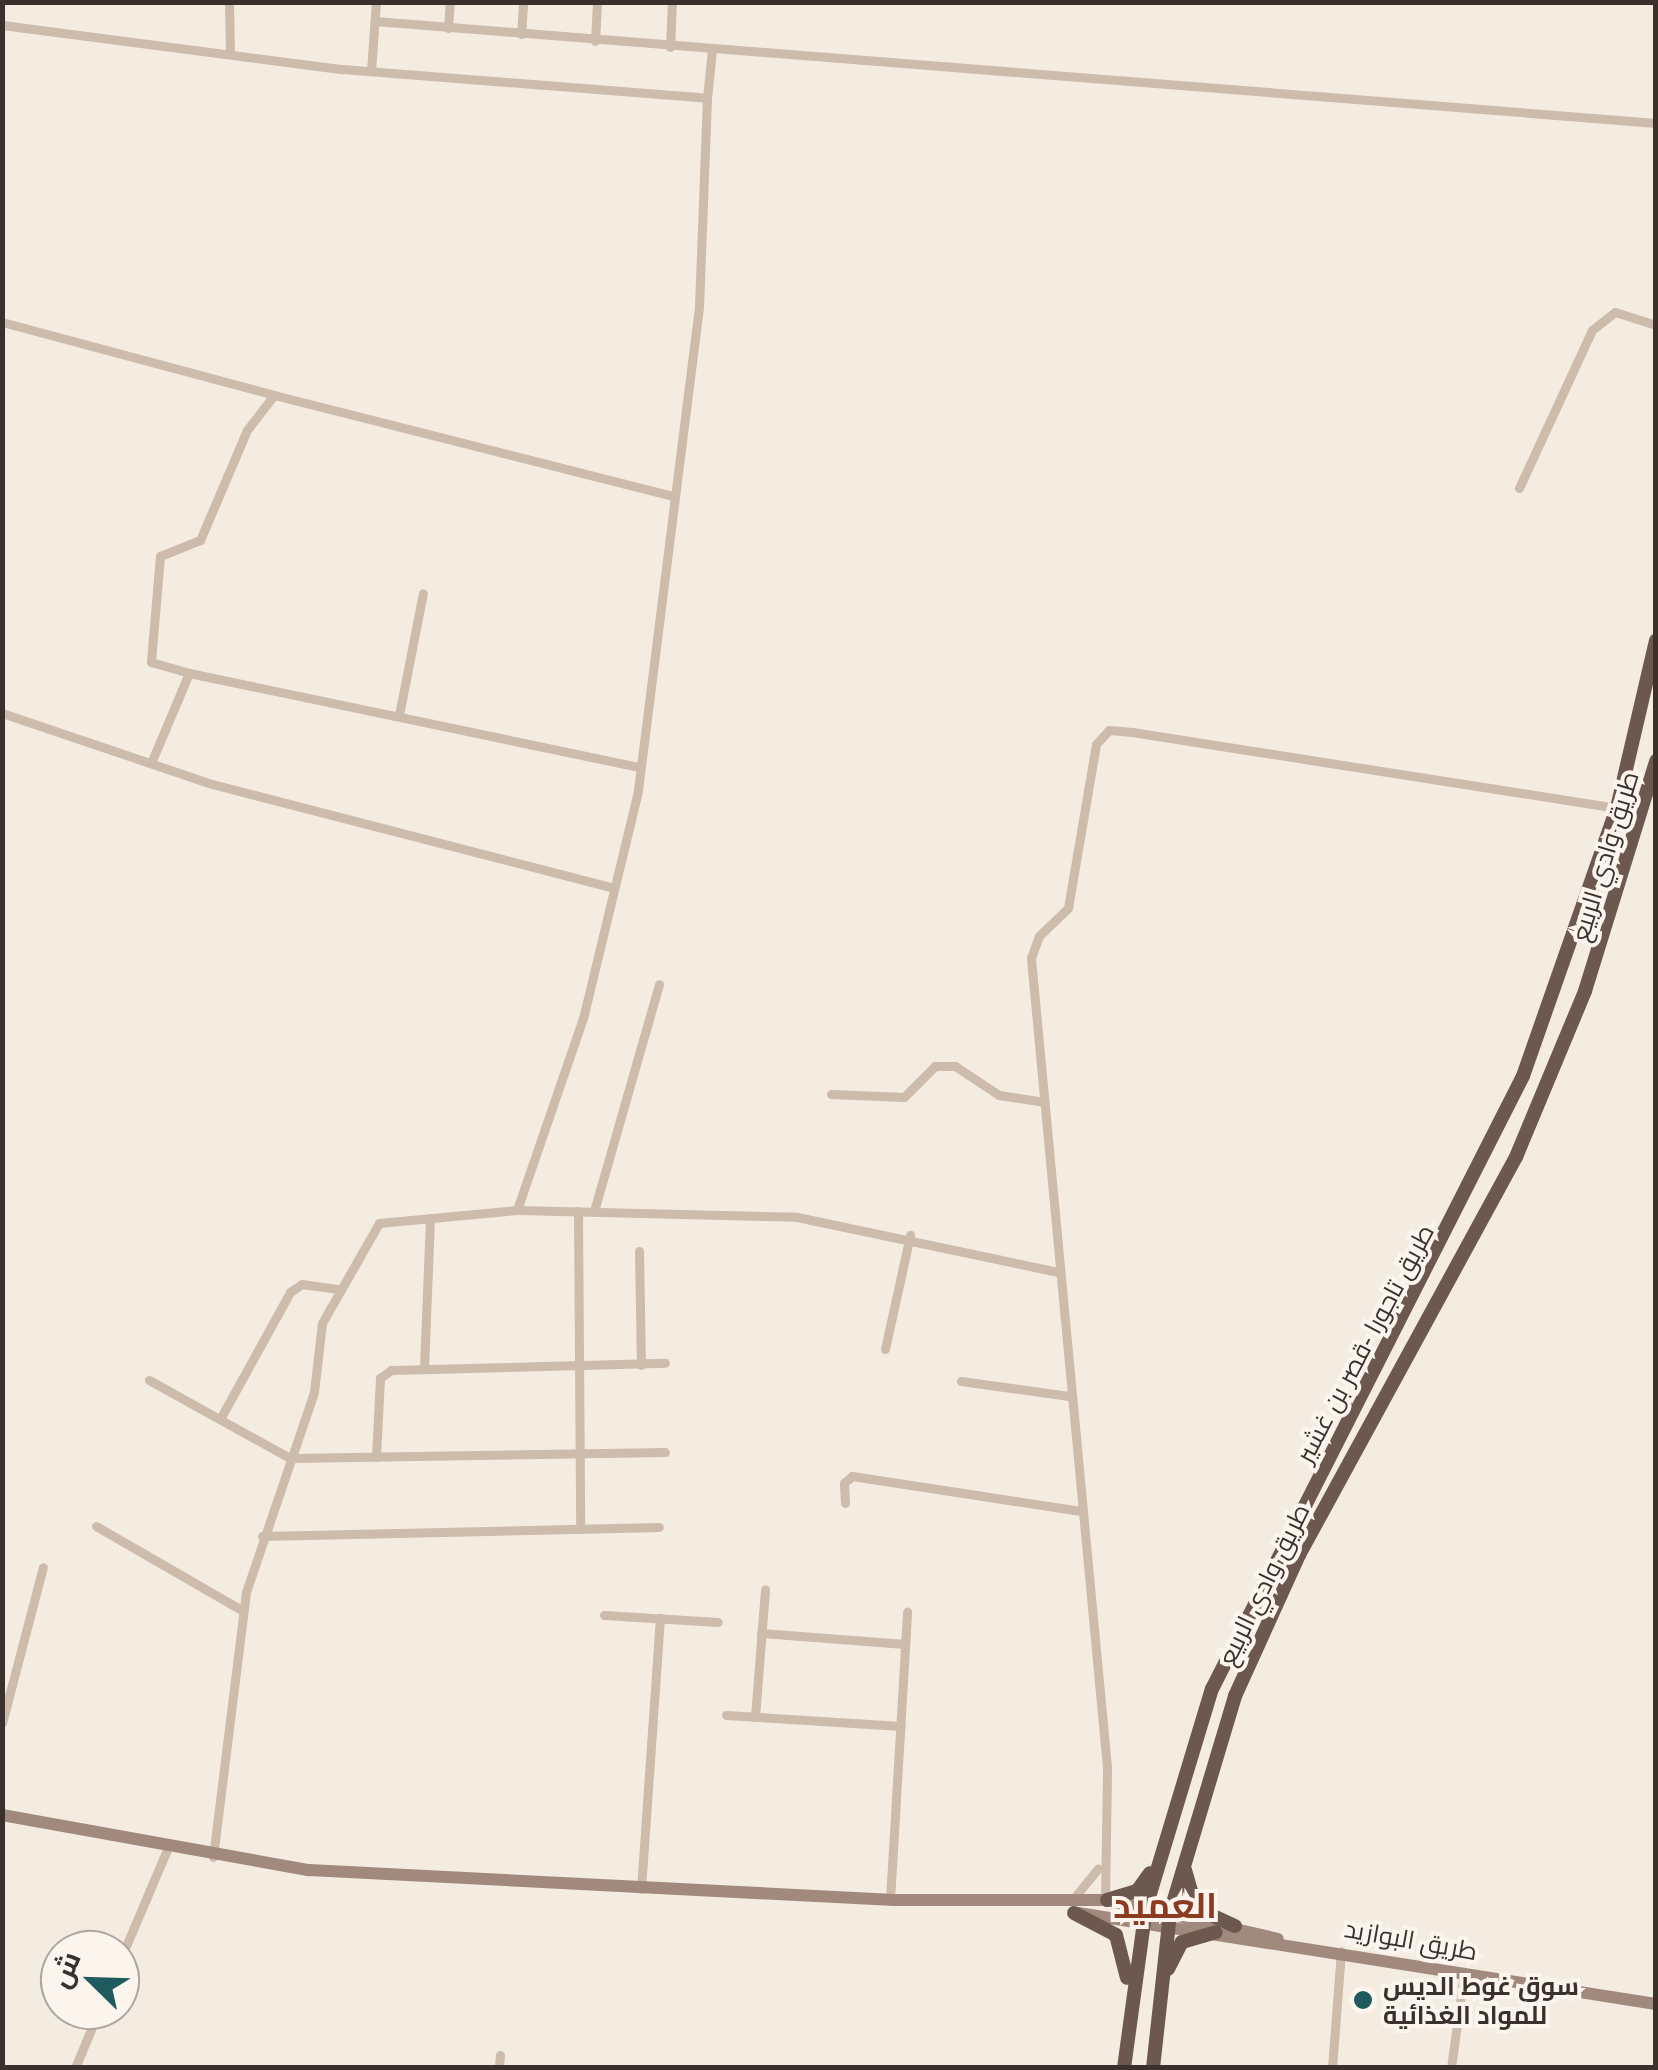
<!DOCTYPE html>
<html>
<head>
<meta charset="utf-8">
<style>
  body { margin:0 }
  #map { position:relative; width:1658px; height:2070px; overflow:hidden; background:#f4ebe1; font-family:"Noto Sans",Cairo,sans-serif }
  div>[style] { position:absolute }
  .minor>* { height:9px; margin:-4.5px; padding:0 4.5px; transform-origin:4.5px; border-radius:4.5px; background:#cdbbac }
  .secondary>* { height:12px; margin:-6px; padding:0 6px; transform-origin:6px; border-radius:6px; background:#a18a7d }
  .trunk>* { height:14px; margin:-7px; padding:0 7px; transform-origin:7px; border-radius:7px; background:#6c584f }
  .dots>* { width:28px; height:28px; translate:-50% -50%; box-sizing:border-box; border:5px solid #fbf5ee; border-radius:50% }
  span { translate:-50% -50%; white-space:nowrap; text-align:center; line-height:1.15; -webkit-text-stroke:8px #fbf5ee; paint-order:stroke }
  .street-label { font-size:25px; color:#3b302b }
  .poi-label { font-size:25px; color:#3b302b; font-weight:700 }
  .left { translate:0 -50%; text-align:left }
  .district-label { font-size:35px; color:#8c3b22; font-weight:700 }
  .frame { position:absolute; inset:0; border:5px solid #3b302b; pointer-events:none }
  .north { position:absolute; left:40px; top:1930px; width:100px; height:100px; box-sizing:border-box; background:#fbf5ee; border:2px solid #aea6a0; border-radius:50%; rotate:293deg; font-size:28px; font-weight:700; line-height:40px; text-align:center; color:#3b302b }
  .north::after { content:''; display:block; margin:auto; width:35px; height:45px; background:#1f5a5e; clip-path:polygon(50% 0,100% 100%,50% 72%,0 100%) }
</style>
</head>
<body>
<div id="map">
  <div class="minor">
    <div style="left:229px;top:2px;width:52px;rotate:88.9deg"></div>
    <div style="left:375px;top:21px;width:1285px;rotate:4.55deg"></div>
    <div style="left:2px;top:25px;width:343px;rotate:7.4deg"></div>
    <div style="left:342px;top:69px;width:366px;rotate:4.5deg"></div>
    <div style="left:707px;top:98px;width:209px;rotate:92.2deg"></div>
    <div style="left:699px;top:307px;width:488px;rotate:97.2deg"></div>
    <div style="left:638px;top:791px;width:234px;rotate:103.6deg"></div>
    <div style="left:583px;top:1018px;width:203px;rotate:109deg"></div>
    <div style="left:448px;top:28px;width:26px;rotate:-86deg"></div>
    <div style="left:521px;top:34px;width:32px;rotate:-86deg"></div>
    <div style="left:595px;top:41px;width:39px;rotate:-87deg"></div>
    <div style="left:670px;top:47px;width:45px;rotate:-87.5deg"></div>
    <div style="left:371px;top:71px;width:69px;rotate:-85.9deg"></div>
    <div style="left:707px;top:98px;width:48px;rotate:-84.1deg"></div>
    <div style="left:2px;top:322px;width:282px;rotate:15deg"></div>
    <div style="left:274px;top:395px;width:44px;rotate:127.6deg"></div>
    <div style="left:247px;top:430px;width:120px;rotate:113.1deg"></div>
    <div style="left:200px;top:540px;width:43px;rotate:158.2deg"></div>
    <div style="left:160px;top:556px;width:106px;rotate:94.9deg"></div>
    <div style="left:151px;top:662px;width:40px;rotate:16deg"></div>
    <div style="left:274px;top:395px;width:413px;rotate:14.2deg"></div>
    <div style="left:1519px;top:488px;width:174px;rotate:-65.2deg"></div>
    <div style="left:1592px;top:330px;width:29px;rotate:-38deg"></div>
    <div style="left:1615px;top:312px;width:43px;rotate:17.6deg"></div>
    <div style="left:2px;top:713px;width:222px;rotate:18.7deg"></div>
    <div style="left:212px;top:784px;width:415px;rotate:14.5deg"></div>
    <div style="left:399px;top:715px;width:124px;rotate:-78.9deg"></div>
    <div style="left:151px;top:763px;width:98px;rotate:-67.1deg"></div>
    <div style="left:189px;top:673px;width:460px;rotate:11.8deg"></div>
    <div style="left:831px;top:1094px;width:73px;rotate:2.4deg"></div>
    <div style="left:904px;top:1097px;width:44px;rotate:-45deg"></div>
    <div style="left:935px;top:1066px;width:20px"></div>
    <div style="left:955px;top:1066px;width:53px;rotate:33.4deg"></div>
    <div style="left:999px;top:1095px;width:46px;rotate:8.8deg"></div>
    <div style="left:578px;top:1211px;width:318px;rotate:89.6deg"></div>
    <div style="left:594px;top:1211px;width:236px;rotate:-74deg"></div>
    <div style="left:639px;top:1251px;width:114px;rotate:89deg"></div>
    <div style="left:885px;top:1349px;width:117px;rotate:-77.6deg"></div>
    <div style="left:424px;top:1368px;width:150px;rotate:-87.7deg"></div>
    <div style="left:149px;top:1380px;width:161px;rotate:29deg"></div>
    <div style="left:290px;top:1458px;width:375px;rotate:-0.9deg"></div>
    <div style="left:961px;top:1381px;width:109px;rotate:7.9deg"></div>
    <div style="left:220px;top:1419px;width:145px;rotate:-61.1deg"></div>
    <div style="left:290px;top:1292px;width:14px;rotate:-34deg"></div>
    <div style="left:302px;top:1284px;width:37px;rotate:8deg"></div>
    <div style="left:376px;top:1457px;width:79px;rotate:-87.1deg"></div>
    <div style="left:380px;top:1378px;width:14px;rotate:-36deg"></div>
    <div style="left:391px;top:1370px;width:274px;rotate:-1.5deg"></div>
    <div style="left:845px;top:1503px;width:20px;rotate:-93deg"></div>
    <div style="left:844px;top:1483px;width:11px;rotate:-41deg"></div>
    <div style="left:852px;top:1476px;width:231px;rotate:8.7deg"></div>
    <div style="left:96px;top:1526px;width:170px;rotate:30deg"></div>
    <div style="left:262px;top:1536px;width:397px;rotate:-1.3deg"></div>
    <div style="left:604px;top:1615px;width:114px;rotate:3.5deg"></div>
    <div style="left:761px;top:1633px;width:144px;rotate:4.4deg"></div>
    <div style="left:726px;top:1715px;width:175px;rotate:3.6deg"></div>
    <div style="left:755px;top:1717px;width:128px;rotate:-85.5deg"></div>
    <div style="left:2px;top:1723px;width:161px;rotate:-75.3deg"></div>
    <div style="left:213px;top:1857px;width:267px;rotate:-82.9deg"></div>
    <div style="left:246px;top:1592px;width:211px;rotate:-71.2deg"></div>
    <div style="left:314px;top:1392px;width:69px;rotate:-83.4deg"></div>
    <div style="left:322px;top:1323px;width:115px;rotate:-60.3deg"></div>
    <div style="left:379px;top:1223px;width:139px;rotate:-5.4deg"></div>
    <div style="left:517px;top:1210px;width:280px;rotate:1.4deg"></div>
    <div style="left:797px;top:1217px;width:268px;rotate:11.9deg"></div>
    <div style="left:641px;top:1889px;width:272px;rotate:-86deg"></div>
    <div style="left:1074px;top:1898px;width:38px;rotate:-51deg"></div>
    <div style="left:890px;top:1900px;width:289px;rotate:-86.6deg"></div>
    <div style="left:1105px;top:1900px;width:133px;rotate:-89.1deg"></div>
    <div style="left:1107px;top:1767px;width:813px;rotate:-95.37deg"></div>
    <div style="left:1031px;top:958px;width:23px;rotate:-70deg"></div>
    <div style="left:1039px;top:936px;width:40px;rotate:-44deg"></div>
    <div style="left:1068px;top:908px;width:166px;rotate:-80.3deg"></div>
    <div style="left:1096px;top:744px;width:19px;rotate:-47deg"></div>
    <div style="left:1109px;top:730px;width:23px;rotate:5deg"></div>
    <div style="left:1132px;top:732px;width:491px;rotate:8.9deg"></div>
    <div style="left:120px;top:1960px;width:120px;rotate:-66.9deg"></div>
    <div style="left:75px;top:2068px;width:63px;rotate:-67.5deg"></div>
    <div style="left:499px;top:2068px;width:13px;rotate:-86deg"></div>
    <div style="left:1332px;top:2068px;width:117px;rotate:-85.6deg"></div>
    <div style="left:1451px;top:2068px;width:97px;rotate:-82.3deg"></div>
  </div>
  <div class="secondary">
    <div style="left:2px;top:1815px;width:312px;rotate:10.2deg"></div>
    <div style="left:309px;top:1870px;width:586px;rotate:2.94deg"></div>
    <div style="left:894px;top:1900px;width:213px"></div>
    <div style="left:1107px;top:1900px;width:175px;rotate:12.8deg"></div>
    <div style="left:1078px;top:1913px;width:585px;rotate:8.95deg"></div>
  </div>
  <div class="trunk">
    <div style="left:1185px;top:1870px;width:40px;rotate:74deg"></div>
    <div style="left:1196px;top:1908px;width:43px;rotate:24.8deg"></div>
    <div style="left:1107px;top:1900px;width:31px;rotate:-17deg"></div>
    <div style="left:1137px;top:1891px;width:22px;rotate:-54deg"></div>
    <div style="left:1074px;top:1913px;width:47px;rotate:27.6deg"></div>
    <div style="left:1116px;top:1935px;width:44px;rotate:75.7deg"></div>
    <div style="left:1168px;top:1969px;width:30px;rotate:-63deg"></div>
    <div style="left:1182px;top:1942px;width:35px;rotate:-16deg"></div>
    <div style="left:1124px;top:2068px;width:162px;rotate:-82.2deg"></div>
    <div style="left:1146px;top:1907px;width:228px;rotate:-73.2deg"></div>
    <div style="left:1212px;top:1689px;width:687px;rotate:-63.1deg"></div>
    <div style="left:1523px;top:1076px;width:284px;rotate:-70.7deg"></div>
    <div style="left:1617px;top:808px;width:172px;rotate:-76.9deg"></div>
    <div style="left:1153px;top:2068px;width:156px;rotate:-83.7deg"></div>
    <div style="left:1170px;top:1913px;width:227px;rotate:-73.3deg"></div>
    <div style="left:1235px;top:1696px;width:155px;rotate:-65.6deg"></div>
    <div style="left:1299px;top:1555px;width:453px;rotate:-61.4deg"></div>
    <div style="left:1516px;top:1157px;width:180px;rotate:-67.4deg"></div>
    <div style="left:1585px;top:991px;width:241px;rotate:-72.8deg"></div>
  </div>
  <div class="dots">
    <div style="left:1363px;top:2000px;background:#1f5a5e"></div>
  </div>
  <div class="street-label">
    <span style="left:1604px;top:856px;rotate:-73deg">طريق وادي الربيع</span>
    <span style="left:1364px;top:1343px;rotate:-62deg">طريق تاجورا -قصر بن غشير</span>
    <span style="left:1263px;top:1584px;rotate:-64deg">طريق وادي الربيع</span>
    <span style="left:1411px;top:1939px;rotate:10deg">طريق البوازيد</span>
  </div>
  <div class="poi-label">
    <span class="left" style="left:1383px;top:2000px">سوق غوط الديس<br>للمواد الغذائية</span>
  </div>
  <div class="district-label">
    <span style="left:1165px;top:1905px">العميد</span>
  </div>
  <div class="frame"></div>
  <div class="north">ش</div>
</div>
</body>
</html>
